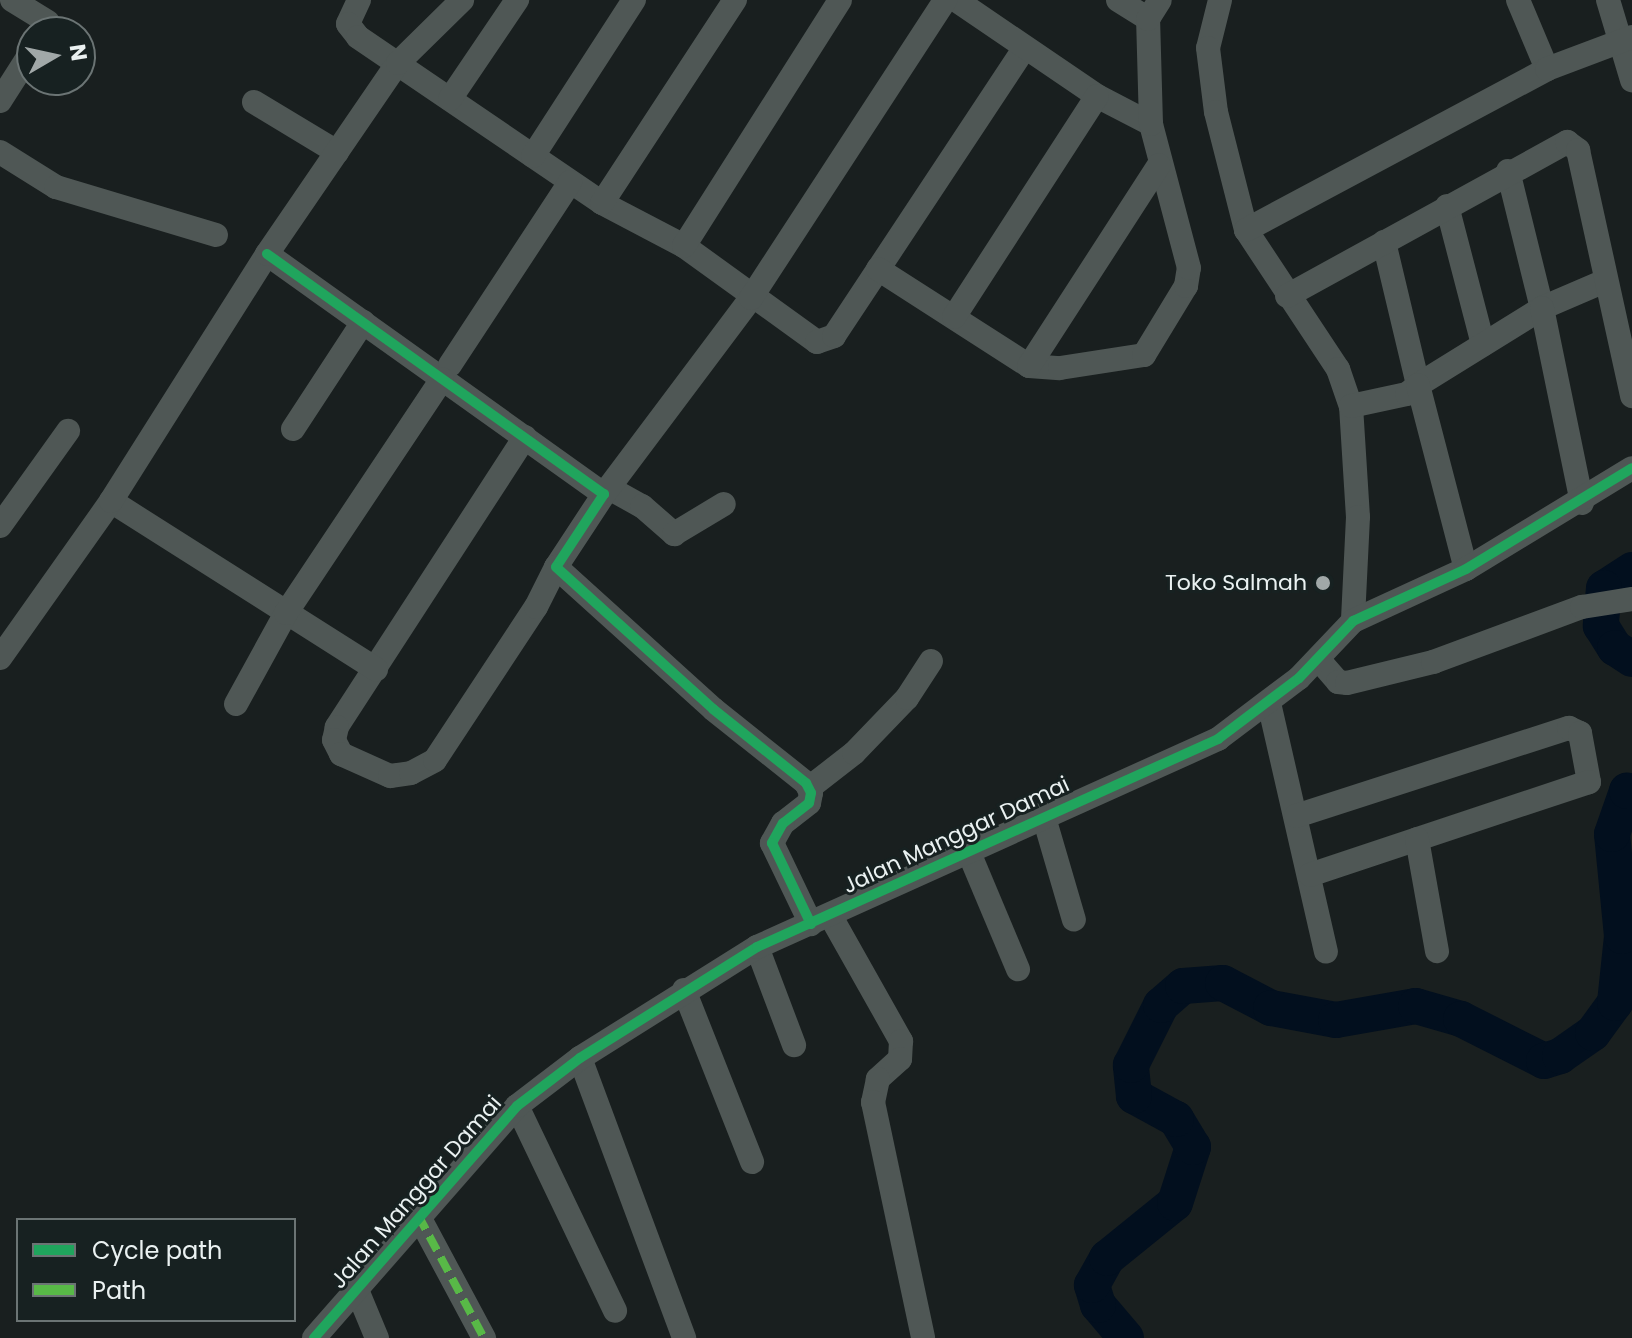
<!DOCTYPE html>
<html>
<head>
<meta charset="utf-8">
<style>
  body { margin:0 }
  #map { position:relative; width:1632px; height:1338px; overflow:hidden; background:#191f1f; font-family:Poppins,sans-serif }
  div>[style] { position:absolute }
  .river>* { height:36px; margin:-18px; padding:0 18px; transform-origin:18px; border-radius:18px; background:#020f1e }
  .minor>* { height:24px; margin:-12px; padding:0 12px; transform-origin:12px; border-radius:12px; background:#4f5755 }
  .quiet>* { height:8px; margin-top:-4px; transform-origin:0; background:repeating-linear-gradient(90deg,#58b947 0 16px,transparent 0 24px) }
  .cycleway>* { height:10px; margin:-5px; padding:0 5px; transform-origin:5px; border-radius:5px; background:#20a55d }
  .dots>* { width:22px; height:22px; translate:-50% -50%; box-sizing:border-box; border:4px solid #172121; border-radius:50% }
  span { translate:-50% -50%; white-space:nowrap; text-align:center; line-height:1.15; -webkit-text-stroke:6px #172121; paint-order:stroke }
  .poi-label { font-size:22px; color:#eaf1f1 }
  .right { translate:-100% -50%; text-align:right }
  .street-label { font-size:22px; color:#eaf1f1 }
  .legend { position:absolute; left:16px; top:1218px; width:280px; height:104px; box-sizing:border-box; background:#172121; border:2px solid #6b7474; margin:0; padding:10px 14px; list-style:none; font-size:24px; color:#eaf1f1 }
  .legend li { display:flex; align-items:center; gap:16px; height:40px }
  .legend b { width:40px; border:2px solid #6b7474 }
  .north { position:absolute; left:16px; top:16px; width:80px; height:80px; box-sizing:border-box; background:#172121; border:2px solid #6b7474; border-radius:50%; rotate:81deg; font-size:22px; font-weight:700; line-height:32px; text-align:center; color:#eaf1f1 }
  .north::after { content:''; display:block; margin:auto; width:28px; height:36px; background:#a1a8a8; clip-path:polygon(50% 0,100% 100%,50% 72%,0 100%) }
</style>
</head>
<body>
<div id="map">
  <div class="river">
    <div style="left:1632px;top:570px;width:33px;rotate:147deg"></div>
    <div style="left:1604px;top:588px;width:38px;rotate:95deg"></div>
    <div style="left:1601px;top:626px;width:26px;rotate:58deg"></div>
    <div style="left:1615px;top:648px;width:20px;rotate:33deg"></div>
    <div style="left:1126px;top:1338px;width:43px;rotate:-130.3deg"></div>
    <div style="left:1098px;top:1305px;width:21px;rotate:-107deg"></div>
    <div style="left:1092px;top:1285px;width:31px;rotate:-61deg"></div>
    <div style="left:1107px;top:1258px;width:87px;rotate:-39deg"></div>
    <div style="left:1175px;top:1203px;width:59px;rotate:-72.2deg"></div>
    <div style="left:1193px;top:1147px;width:33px;rotate:-121deg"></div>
    <div style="left:1176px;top:1119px;width:48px;rotate:-151.3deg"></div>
    <div style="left:1134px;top:1096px;width:31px;rotate:-96deg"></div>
    <div style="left:1131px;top:1065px;width:67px;rotate:-63.4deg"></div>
    <div style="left:1161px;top:1005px;width:29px;rotate:-41deg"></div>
    <div style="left:1183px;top:986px;width:40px;rotate:-4.3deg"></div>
    <div style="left:1223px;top:983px;width:54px;rotate:27.5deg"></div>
    <div style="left:1271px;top:1008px;width:66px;rotate:10.5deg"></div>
    <div style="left:1336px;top:1020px;width:81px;rotate:-9.9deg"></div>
    <div style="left:1416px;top:1006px;width:47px;rotate:16.1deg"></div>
    <div style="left:1461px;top:1019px;width:93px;rotate:26.8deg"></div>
    <div style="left:1544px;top:1061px;width:17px;rotate:-17deg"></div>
    <div style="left:1560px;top:1056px;width:40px;rotate:-34.9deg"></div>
    <div style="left:1593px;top:1033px;width:37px;rotate:-54deg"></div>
    <div style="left:1615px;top:1003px;width:67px;rotate:-84deg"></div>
    <div style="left:1622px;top:936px;width:102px;rotate:-95.6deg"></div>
    <div style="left:1612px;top:834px;width:46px;rotate:-70.8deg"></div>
    <div style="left:1627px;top:791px;width:5px"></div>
  </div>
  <div class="minor">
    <div style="left:12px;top:0;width:42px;rotate:31.4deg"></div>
    <div style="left:359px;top:0;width:26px;rotate:115deg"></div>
    <div style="left:348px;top:24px;width:16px;rotate:52deg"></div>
    <div style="left:358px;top:37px;width:295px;rotate:34.2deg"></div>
    <div style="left:602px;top:203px;width:93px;rotate:27.7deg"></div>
    <div style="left:684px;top:246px;width:164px;rotate:35.8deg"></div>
    <div style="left:817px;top:342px;width:18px;rotate:-19deg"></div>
    <div style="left:834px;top:336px;width:346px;rotate:-56.5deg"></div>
    <div style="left:956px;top:0;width:171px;rotate:34.2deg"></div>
    <div style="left:1097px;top:96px;width:61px;rotate:27.4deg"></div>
    <div style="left:1118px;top:0;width:36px;rotate:32deg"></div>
    <div style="left:1220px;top:0;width:49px;rotate:104deg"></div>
    <div style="left:1208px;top:48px;width:64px;rotate:82.9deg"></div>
    <div style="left:1216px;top:112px;width:122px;rotate:75.7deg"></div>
    <div style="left:1246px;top:230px;width:167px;rotate:56.5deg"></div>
    <div style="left:1338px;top:369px;width:39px;rotate:71deg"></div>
    <div style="left:1351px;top:406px;width:111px;rotate:86.4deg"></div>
    <div style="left:1358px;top:517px;width:104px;rotate:92.8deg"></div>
    <div style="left:1518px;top:0;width:75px;rotate:67.2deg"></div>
    <div style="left:1608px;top:0;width:84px;rotate:73.3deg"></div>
    <div style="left:450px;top:99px;width:120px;rotate:-55.9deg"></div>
    <div style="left:0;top:101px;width:59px;rotate:-57.4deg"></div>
    <div style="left:254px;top:102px;width:97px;rotate:31.1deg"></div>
    <div style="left:0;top:152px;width:66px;rotate:32deg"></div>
    <div style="left:56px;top:187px;width:167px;rotate:16.7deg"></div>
    <div style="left:533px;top:156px;width:186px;rotate:-57.1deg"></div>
    <div style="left:1508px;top:171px;width:141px;rotate:76.1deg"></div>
    <div style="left:1542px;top:308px;width:69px;rotate:-23.2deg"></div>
    <div style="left:602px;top:203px;width:243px;rotate:-56.8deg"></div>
    <div style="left:1447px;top:206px;width:143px;rotate:75.4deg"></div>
    <div style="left:1246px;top:230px;width:341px;rotate:-28.1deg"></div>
    <div style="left:1547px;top:69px;width:91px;rotate:-20.6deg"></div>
    <div style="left:1384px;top:242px;width:147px;rotate:76.6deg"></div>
    <div style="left:1418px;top:385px;width:146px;rotate:-31.8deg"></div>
    <div style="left:1542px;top:308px;width:199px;rotate:78.4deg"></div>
    <div style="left:684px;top:246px;width:291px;rotate:-57.6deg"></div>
    <div style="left:267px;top:254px;width:414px;rotate:35.5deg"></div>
    <div style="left:604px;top:494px;width:87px;rotate:123.3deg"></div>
    <div style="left:556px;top:567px;width:212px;rotate:42.1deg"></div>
    <div style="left:713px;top:709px;width:119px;rotate:38.5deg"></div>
    <div style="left:806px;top:783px;width:11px;rotate:63deg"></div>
    <div style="left:811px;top:793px;width:10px;rotate:101deg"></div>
    <div style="left:809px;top:803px;width:33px;rotate:142deg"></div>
    <div style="left:783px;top:823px;width:23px;rotate:119deg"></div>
    <div style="left:772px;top:843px;width:90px;rotate:64.3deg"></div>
    <div style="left:878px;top:269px;width:179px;rotate:32.7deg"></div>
    <div style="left:1029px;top:366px;width:31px;rotate:4deg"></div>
    <div style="left:1060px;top:368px;width:85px;rotate:-8.8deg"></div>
    <div style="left:1144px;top:355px;width:81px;rotate:-58.7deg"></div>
    <div style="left:1186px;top:286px;width:18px;rotate:-81deg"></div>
    <div style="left:1189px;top:268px;width:149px;rotate:-104.8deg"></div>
    <div style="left:1151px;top:124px;width:105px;rotate:-91.6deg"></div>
    <div style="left:1148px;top:19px;width:22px;rotate:-58deg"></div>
    <div style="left:1287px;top:296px;width:320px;rotate:-28.8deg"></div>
    <div style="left:1567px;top:142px;width:14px;rotate:36deg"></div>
    <div style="left:1578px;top:150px;width:252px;rotate:77.6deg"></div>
    <div style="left:954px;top:317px;width:263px;rotate:-57.1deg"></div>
    <div style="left:450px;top:365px;width:219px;rotate:-56.7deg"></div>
    <div style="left:1029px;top:366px;width:239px;rotate:-57.1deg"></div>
    <div style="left:1351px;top:406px;width:57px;rotate:-12.1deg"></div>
    <div style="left:1407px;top:394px;width:14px;rotate:-39deg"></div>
    <div style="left:1418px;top:385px;width:190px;rotate:75.4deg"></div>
    <div style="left:293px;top:429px;width:128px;rotate:-56.8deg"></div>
    <div style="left:525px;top:437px;width:346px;rotate:123deg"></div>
    <div style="left:337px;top:727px;width:13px;rotate:103deg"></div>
    <div style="left:334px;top:740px;width:16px;rotate:63deg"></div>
    <div style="left:341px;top:754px;width:54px;rotate:24.2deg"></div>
    <div style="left:390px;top:776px;width:21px;rotate:-8deg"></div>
    <div style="left:411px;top:773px;width:27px;rotate:-28deg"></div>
    <div style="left:435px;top:760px;width:183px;rotate:-56.6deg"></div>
    <div style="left:536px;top:607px;width:45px;rotate:-63.4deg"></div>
    <div style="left:609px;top:488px;width:38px;rotate:29deg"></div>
    <div style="left:642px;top:506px;width:43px;rotate:41.2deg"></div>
    <div style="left:674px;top:534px;width:58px;rotate:-31deg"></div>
    <div style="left:604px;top:494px;width:245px;rotate:-53.1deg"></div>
    <div style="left:751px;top:298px;width:356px;rotate:-56.9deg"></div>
    <div style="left:111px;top:501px;width:314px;rotate:32.4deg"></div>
    <div style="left:0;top:526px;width:117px;rotate:-54.4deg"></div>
    <div style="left:0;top:658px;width:192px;rotate:-54.7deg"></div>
    <div style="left:111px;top:501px;width:292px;rotate:-57.7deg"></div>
    <div style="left:267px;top:254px;width:232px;rotate:-55.6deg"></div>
    <div style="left:398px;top:63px;width:90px;rotate:-44.5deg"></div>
    <div style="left:1319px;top:660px;width:29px;rotate:49deg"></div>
    <div style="left:1338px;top:682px;width:9px;rotate:6deg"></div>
    <div style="left:1347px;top:683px;width:89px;rotate:-13.7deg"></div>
    <div style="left:1433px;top:662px;width:159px;rotate:-20.3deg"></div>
    <div style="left:1582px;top:607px;width:51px;rotate:-9.1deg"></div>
    <div style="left:1269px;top:703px;width:255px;rotate:77.1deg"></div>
    <div style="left:236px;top:704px;width:104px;rotate:-61.2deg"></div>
    <div style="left:286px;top:613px;width:281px;rotate:-56.3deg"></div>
    <div style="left:809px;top:788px;width:57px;rotate:-37.9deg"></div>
    <div style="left:854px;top:753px;width:76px;rotate:-46.1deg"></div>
    <div style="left:907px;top:698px;width:44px;rotate:-57deg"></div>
    <div style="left:1043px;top:814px;width:110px;rotate:73.7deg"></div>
    <div style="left:1296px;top:816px;width:287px;rotate:-17.9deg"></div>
    <div style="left:1569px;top:728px;width:12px;rotate:24deg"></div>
    <div style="left:1580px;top:733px;width:50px;rotate:79.6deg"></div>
    <div style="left:1589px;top:782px;width:294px;rotate:161.6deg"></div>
    <div style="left:1417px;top:839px;width:114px;rotate:79.9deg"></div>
    <div style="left:970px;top:855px;width:124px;rotate:67.2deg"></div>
    <div style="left:830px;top:915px;width:145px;rotate:60.6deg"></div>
    <div style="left:901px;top:1041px;width:18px;rotate:93deg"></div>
    <div style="left:900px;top:1059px;width:30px;rotate:138deg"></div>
    <div style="left:878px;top:1079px;width:24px;rotate:102deg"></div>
    <div style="left:873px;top:1102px;width:241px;rotate:78deg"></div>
    <div style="left:757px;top:947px;width:105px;rotate:69.3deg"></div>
    <div style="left:684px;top:990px;width:185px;rotate:68.4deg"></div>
    <div style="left:580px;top:1058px;width:299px;rotate:69.6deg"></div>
    <div style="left:517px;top:1106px;width:227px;rotate:64.4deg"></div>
    <div style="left:418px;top:1215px;width:140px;rotate:61.8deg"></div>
    <div style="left:357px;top:1290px;width:52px;rotate:67.4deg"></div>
    <div style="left:314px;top:1338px;width:308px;rotate:-48.8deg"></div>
    <div style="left:517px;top:1106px;width:79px;rotate:-37.3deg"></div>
    <div style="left:580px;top:1058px;width:209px;rotate:-32.1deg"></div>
    <div style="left:757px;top:947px;width:506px;rotate:-24.28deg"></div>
    <div style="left:1218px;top:739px;width:101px;rotate:-37deg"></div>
    <div style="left:1299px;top:678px;width:79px;rotate:-46.5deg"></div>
    <div style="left:1353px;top:621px;width:124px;rotate:-24.7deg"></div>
    <div style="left:1466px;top:569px;width:194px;rotate:-31.3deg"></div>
  </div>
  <div class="quiet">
    <div style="left:418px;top:1215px;width:140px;rotate:61.8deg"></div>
  </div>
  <div class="cycleway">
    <div style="left:267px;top:254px;width:414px;rotate:35.5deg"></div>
    <div style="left:604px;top:494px;width:87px;rotate:123.3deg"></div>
    <div style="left:556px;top:567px;width:212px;rotate:42.1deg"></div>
    <div style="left:713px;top:709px;width:119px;rotate:38.5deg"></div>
    <div style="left:806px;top:783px;width:11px;rotate:63deg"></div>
    <div style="left:811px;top:793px;width:10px;rotate:101deg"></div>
    <div style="left:809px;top:803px;width:33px;rotate:142deg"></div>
    <div style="left:783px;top:823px;width:23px;rotate:119deg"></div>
    <div style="left:772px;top:843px;width:90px;rotate:64.3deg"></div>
    <div style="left:314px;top:1338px;width:308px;rotate:-48.8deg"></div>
    <div style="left:517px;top:1106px;width:79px;rotate:-37.3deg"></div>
    <div style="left:580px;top:1058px;width:209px;rotate:-32.1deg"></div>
    <div style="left:757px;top:947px;width:506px;rotate:-24.28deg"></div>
    <div style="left:1218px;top:739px;width:101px;rotate:-37deg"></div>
    <div style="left:1299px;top:678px;width:79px;rotate:-46.5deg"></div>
    <div style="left:1353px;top:621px;width:124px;rotate:-24.7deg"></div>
    <div style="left:1466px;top:569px;width:194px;rotate:-31.3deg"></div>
  </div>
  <div class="dots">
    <div style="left:1323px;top:583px;background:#a1a8a8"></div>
  </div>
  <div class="poi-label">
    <span class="right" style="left:1307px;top:583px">Toko Salmah</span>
  </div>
  <div class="street-label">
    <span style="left:956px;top:835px;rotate:-25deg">Jalan Manggar Damai</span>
    <span style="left:416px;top:1192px;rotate:-49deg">Jalan Manggar Damai</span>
  </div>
  <ul class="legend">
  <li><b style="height:10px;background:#20a55d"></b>Cycle path</li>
  <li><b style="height:10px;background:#58b947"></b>Path</li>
  </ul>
  <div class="north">N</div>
</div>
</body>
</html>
